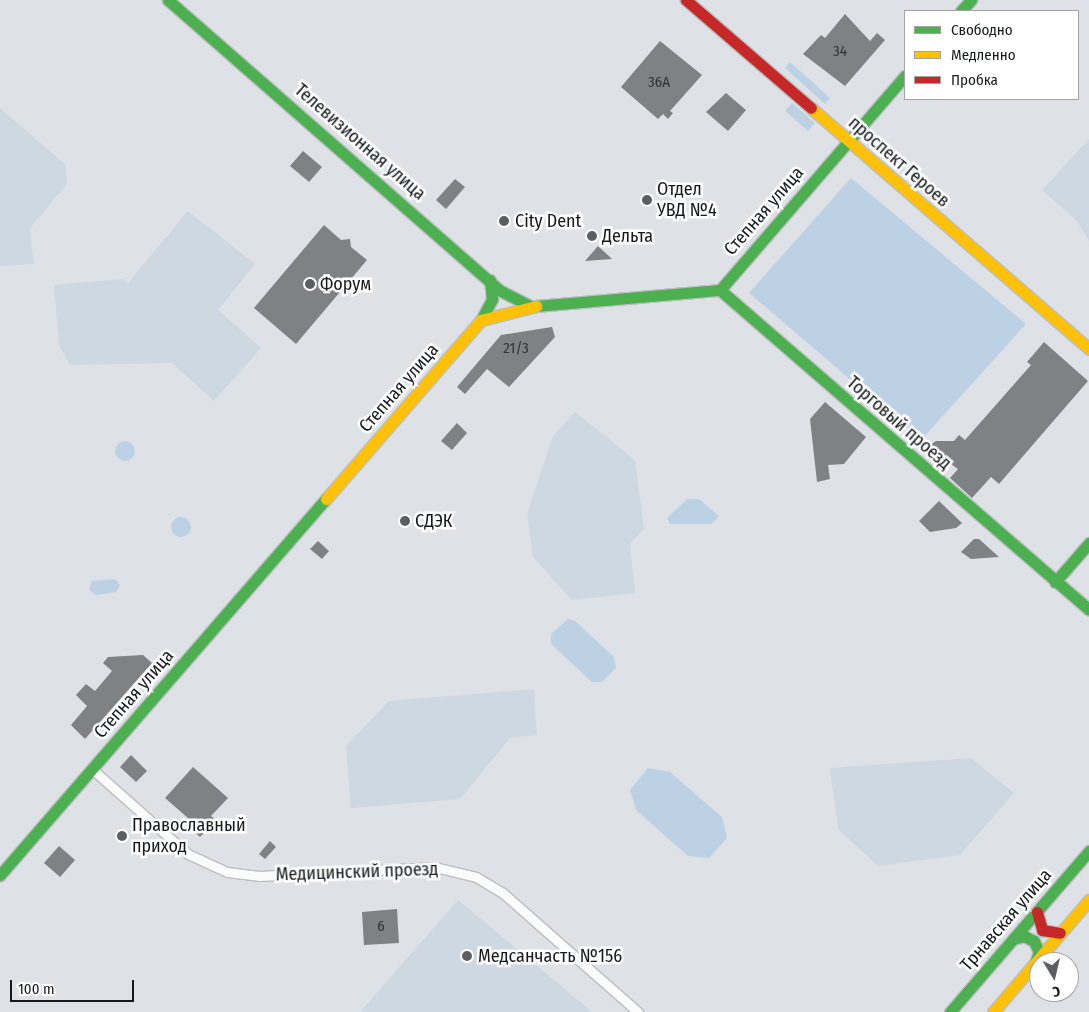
<!DOCTYPE html>
<html>
<head>
<meta charset="utf-8">
<style>
  body { margin:0 }
  #map { position:relative; width:1089px; height:1012px; overflow:hidden; background:#dee2e6; font-family:"Fira Sans Condensed",sans-serif }
  div>[style] { position:absolute }
  .built>* { inset:0; background:#ced8e1 }
  .green>* { inset:0; background:#bcd1e4 }
  .round { border-radius:50% }
  .building>* { inset:0; background:#7f8285 }
  .roads { filter:drop-shadow(1px 0 #bbbec1) drop-shadow(-1px 0 #bbbec1) drop-shadow(0 1px #bbbec1) drop-shadow(0 -1px #bbbec1) }
  .street>* { height:9px; margin:-4.5px; padding:0 4.5px; transform-origin:4.5px; border-radius:4.5px; background:#fafbfb }
  .fast>* { height:11px; margin:-5.5px; padding:0 5.5px; transform-origin:5.5px; border-radius:5.5px; background:#4caf50 }
  .slow>* { height:11px; margin:-5.5px; padding:0 5.5px; transform-origin:5.5px; border-radius:5.5px; background:#ffc107 }
  .jam>* { height:11px; margin:-5.5px; padding:0 5.5px; transform-origin:5.5px; border-radius:5.5px; background:#c62828 }
  .dots>* { width:14px; height:14px; translate:-50% -50%; box-sizing:border-box; border:2px solid #fff; border-radius:50% }
  span { translate:-50% -50%; white-space:nowrap; text-align:center; line-height:1.15; -webkit-text-stroke:5px #fff; paint-order:stroke }
  .number-label { font-size:15px; color:#303336 }
  .number-label span { -webkit-text-stroke-width:0 }
  .street-label { font-size:18px; color:#16191b }
  .poi-label { font-size:18px; color:#16191b }
  .left { translate:0 -50%; text-align:left }
  .legend { position:absolute; left:904px; top:10px; width:175px; height:90px; box-sizing:border-box; background:#fff; border:1px solid #a2a3a4; margin:0; padding:6px 9px; list-style:none; font-size:15px; color:#16191b }
  .legend li { display:flex; align-items:center; gap:10px; height:25px }
  .legend b { width:25px; border:1px solid #a2a3a4 }
  .north { position:absolute; left:1029px; top:952px; width:50px; height:50px; box-sizing:border-box; background:#fff; border:1px solid #a2a3a4; border-radius:50%; rotate:171deg; font-size:14px; font-weight:700; line-height:20px; text-align:center; color:#16191b }
  .north::after { content:''; display:block; margin:auto; width:18px; height:22px; background:#5c5f62; clip-path:polygon(50% 0,100% 100%,50% 72%,0 100%) }
  .scale { position:absolute; left:10px; top:980px; width:124px; height:22px; box-sizing:border-box; border:2px solid #16191b; border-top:0; padding-left:6px; font-size:15px; line-height:18px; white-space:nowrap; color:#16191b; -webkit-text-stroke:4px #fff; paint-order:stroke }
</style>
</head>
<body>
<div id="map">
  <div class="built">
    <div style="clip-path:polygon(0 108px,66px 165px,67px 184px,30px 228px,34px 264px,0 266px)"></div>
    <div style="clip-path:polygon(1089px 139px,1089px 241px,1077px 221px,1042px 190px)"></div>
    <div style="clip-path:polygon(188px 211px,255px 264px,218px 310px,261px 348px,214px 401px,172px 363px,70px 365px,59px 345px,54px 285px,123px 279px,128px 283px)"></div>
    <div style="clip-path:polygon(575px 412px,635px 460px,644px 529px,630px 544px,635px 593px,572px 600px,533px 557px,527px 514px,553px 436px)"></div>
    <div style="clip-path:polygon(534px 689px,537px 735px,510px 738px,460px 799px,351px 808px,346px 746px,389px 701px)"></div>
    <div style="clip-path:polygon(971px 758px,1014px 793px,960px 855px,878px 866px,838px 829px,830px 768px)"></div>
    <div style="clip-path:polygon(458px 900px,592px 1012px,360px 1012px)"></div>
  </div>
  <div class="green">
    <div style="clip-path:polygon(790px 62px,830px 98px,825px 104px,785px 68px)"></div>
    <div style="clip-path:polygon(792px 103px,815px 123px,808px 131px,785px 111px)"></div>
    <div style="clip-path:polygon(851px 178px,1026px 324px,921px 440px,749px 293px)"></div>
    <div class="round" style="left:115px;top:441px;width:20px;height:20px"></div>
    <div style="clip-path:polygon(687px 499px,699px 499px,719px 516px,711px 524px,670px 524px,667px 518px)"></div>
    <div class="round" style="left:171px;top:517px;width:20px;height:20px"></div>
    <div style="clip-path:polygon(115px 579px,120px 585px,116px 592px,96px 595px,89px 590px,92px 581px)"></div>
    <div style="clip-path:polygon(568px 619px,575px 621px,614px 657px,616px 668px,602px 682px,592px 682px,551px 644px,551px 634px)"></div>
    <div style="clip-path:polygon(648px 768px,670px 772px,722px 817px,727px 838px,709px 858px,688px 856px,636px 810px,630px 790px)"></div>
  </div>
  <div class="building">
    <div style="clip-path:polygon(845px 14px,870px 41px,877px 33px,885px 40px,845px 86px,803px 54px,821px 35px,825px 38px)"></div>
    <div style="clip-path:polygon(660px 41px,702px 75px,670px 111px,673px 113px,668px 119px,663px 114px,658px 119px,621px 87px)"></div>
    <div style="clip-path:polygon(726px 93px,746px 110px,728px 131px,706px 112px)"></div>
    <div style="clip-path:polygon(303px 151px,322px 167px,309px 182px,290px 166px)"></div>
    <div style="clip-path:polygon(455px 179px,465px 187px,446px 209px,436px 200px)"></div>
    <div style="clip-path:polygon(324px 225px,341px 240px,350px 239px,351px 247px,367px 260px,296px 344px,254px 308px)"></div>
    <div style="clip-path:polygon(598px 246px,612px 259px,585px 261px)"></div>
    <div style="clip-path:polygon(552px 327px,555px 337px,509px 387px,487px 369px,465px 394px,457px 387px,501px 335px)"></div>
    <div style="clip-path:polygon(1044px 342px,1088px 381px,999px 484px,991px 477px,972px 498px,950px 478px,958px 469px,927px 447px,936px 441px,954px 441px,959px 435px,965px 440px,1031px 365px,1027px 362px)"></div>
    <div style="clip-path:polygon(825px 402px,866px 437px,844px 464px,828px 465px,830px 479px,817px 482px,810px 419px)"></div>
    <div style="clip-path:polygon(457px 423px,467px 433px,452px 450px,441px 441px)"></div>
    <div style="clip-path:polygon(939px 501px,962px 523px,956px 528px,930px 532px,919px 521px)"></div>
    <div style="clip-path:polygon(974px 539px,979px 539px,999px 557px,971px 559px,961px 552px)"></div>
    <div style="clip-path:polygon(318px 541px,329px 551px,322px 559px,310px 549px)"></div>
    <div style="clip-path:polygon(143px 655px,152px 663px,85px 739px,71px 725px,87px 706px,76px 695px,86px 684px,95px 691px,112px 671px,103px 663px,108px 657px)"></div>
    <div style="clip-path:polygon(131px 755px,147px 771px,136px 782px,120px 767px)"></div>
    <div style="clip-path:polygon(193px 767px,228px 798px,211px 816px,216px 820px,200px 837px,184px 822px,188px 818px,165px 798px)"></div>
    <div style="clip-path:polygon(270px 841px,276px 847px,265px 859px,259px 854px)"></div>
    <div style="clip-path:polygon(59px 846px,75px 860px,60px 877px,44px 863px)"></div>
    <div style="clip-path:polygon(397px 909px,399px 943px,364px 945px,362px 912px)"></div>
  </div>
  <div class="roads">
    <div class="street">
      <div style="left:92px;top:769px;width:128px;rotate:41.5deg"></div>
      <div style="left:188px;top:854px;width:43px;rotate:24.8deg"></div>
      <div style="left:227px;top:872px;width:32px;rotate:7deg"></div>
      <div style="left:259px;top:876px;width:176px;rotate:-2.9deg"></div>
      <div style="left:435px;top:867px;width:42px;rotate:13.7deg"></div>
      <div style="left:476px;top:877px;width:31px;rotate:31deg"></div>
      <div style="left:503px;top:893px;width:180px;rotate:41.4deg"></div>
    </div>
    <div class="fast">
      <div style="left:168px;top:0;width:440px;rotate:41.2deg"></div>
      <div style="left:499px;top:290px;width:36px;rotate:27deg"></div>
      <div style="left:961px;top:11px;width:15px;rotate:-48deg"></div>
      <div style="left:720px;top:290px;width:488px;rotate:40.9deg"></div>
      <div style="left:536px;top:306px;width:185px;rotate:-5deg"></div>
      <div style="left:720px;top:290px;width:283px;rotate:-49.2deg"></div>
      <div style="left:481px;top:320px;width:24px;rotate:-62deg"></div>
      <div style="left:492px;top:299px;width:19px;rotate:-96deg"></div>
      <div style="left:1055px;top:582px;width:52px;rotate:-48.9deg"></div>
      <div style="left:0;top:875px;width:498px;rotate:-49.1deg"></div>
      <div style="left:1013px;top:939px;width:11px;rotate:-15deg"></div>
      <div style="left:1024px;top:936px;width:11px;rotate:27deg"></div>
      <div style="left:1034px;top:941px;width:12px;rotate:66deg"></div>
      <div style="left:1039px;top:952px;width:12px;rotate:110deg"></div>
      <div style="left:950px;top:1012px;width:213px;rotate:-49.2deg"></div>
    </div>
    <div class="slow">
      <div style="left:811px;top:108px;width:368px;rotate:40.9deg"></div>
      <div style="left:326px;top:499px;width:237px;rotate:-49.1deg"></div>
      <div style="left:481px;top:320px;width:57px;rotate:-14.3deg"></div>
      <div style="left:993px;top:1012px;width:148px;rotate:-49.4deg"></div>
    </div>
    <div class="jam">
      <div style="left:686px;top:0;width:165px;rotate:40.8deg"></div>
      <div style="left:1037px;top:912px;width:19px;rotate:74deg"></div>
      <div style="left:1042px;top:930px;width:18px;rotate:9deg"></div>
    </div>
  </div>
  <div class="dots">
    <div style="left:647px;top:200px;background:#5c5f62"></div>
    <div style="left:504px;top:221px;background:#5c5f62"></div>
    <div style="left:592px;top:236px;background:#5c5f62"></div>
    <div style="left:310px;top:284px;background:#5c5f62"></div>
    <div style="left:405px;top:521px;background:#5c5f62"></div>
    <div style="left:122px;top:836px;background:#5c5f62"></div>
    <div style="left:467px;top:956px;background:#5c5f62"></div>
  </div>
  <div class="number-label">
    <span style="left:840px;top:52px">34</span>
    <span style="left:659px;top:83px">36А</span>
    <span style="left:516px;top:349px">21/3</span>
    <span style="left:381px;top:927px">6</span>
  </div>
  <div class="street-label">
    <span style="left:360px;top:142px;rotate:41deg">Телевизионная улица</span>
    <span style="left:899px;top:162px;rotate:41deg">проспект Героев</span>
    <span style="left:764px;top:211px;rotate:-49deg">Степная улица</span>
    <span style="left:399px;top:388px;rotate:-49deg">Степная улица</span>
    <span style="left:899px;top:423px;rotate:41deg">Торговый проезд</span>
    <span style="left:134px;top:694px;rotate:-49deg">Степная улица</span>
    <span style="left:357px;top:872px;rotate:-2deg">Медицинский проезд</span>
    <span style="left:1006px;top:920px;rotate:-49deg">Трнавская улица</span>
  </div>
  <div class="poi-label">
    <span class="left" style="left:657px;top:200px">Отдел<br>УВД №4</span>
    <span class="left" style="left:515px;top:221px">City Dent</span>
    <span class="left" style="left:602px;top:236px">Дельта</span>
    <span class="left" style="left:320px;top:284px">Форум</span>
    <span class="left" style="left:415px;top:521px">СДЭК</span>
    <span class="left" style="left:132px;top:836px">Православный<br>приход</span>
    <span class="left" style="left:478px;top:956px">Медсанчасть №156</span>
  </div>
  <ul class="legend">
  <li><b style="height:6px;background:#4caf50"></b>Свободно</li>
  <li><b style="height:6px;background:#ffc107"></b>Медленно</li>
  <li><b style="height:6px;background:#c62828"></b>Пробка</li>
  </ul>
  <div class="north">С</div>
  <div class="scale">100 m</div>
</div>
</body>
</html>
